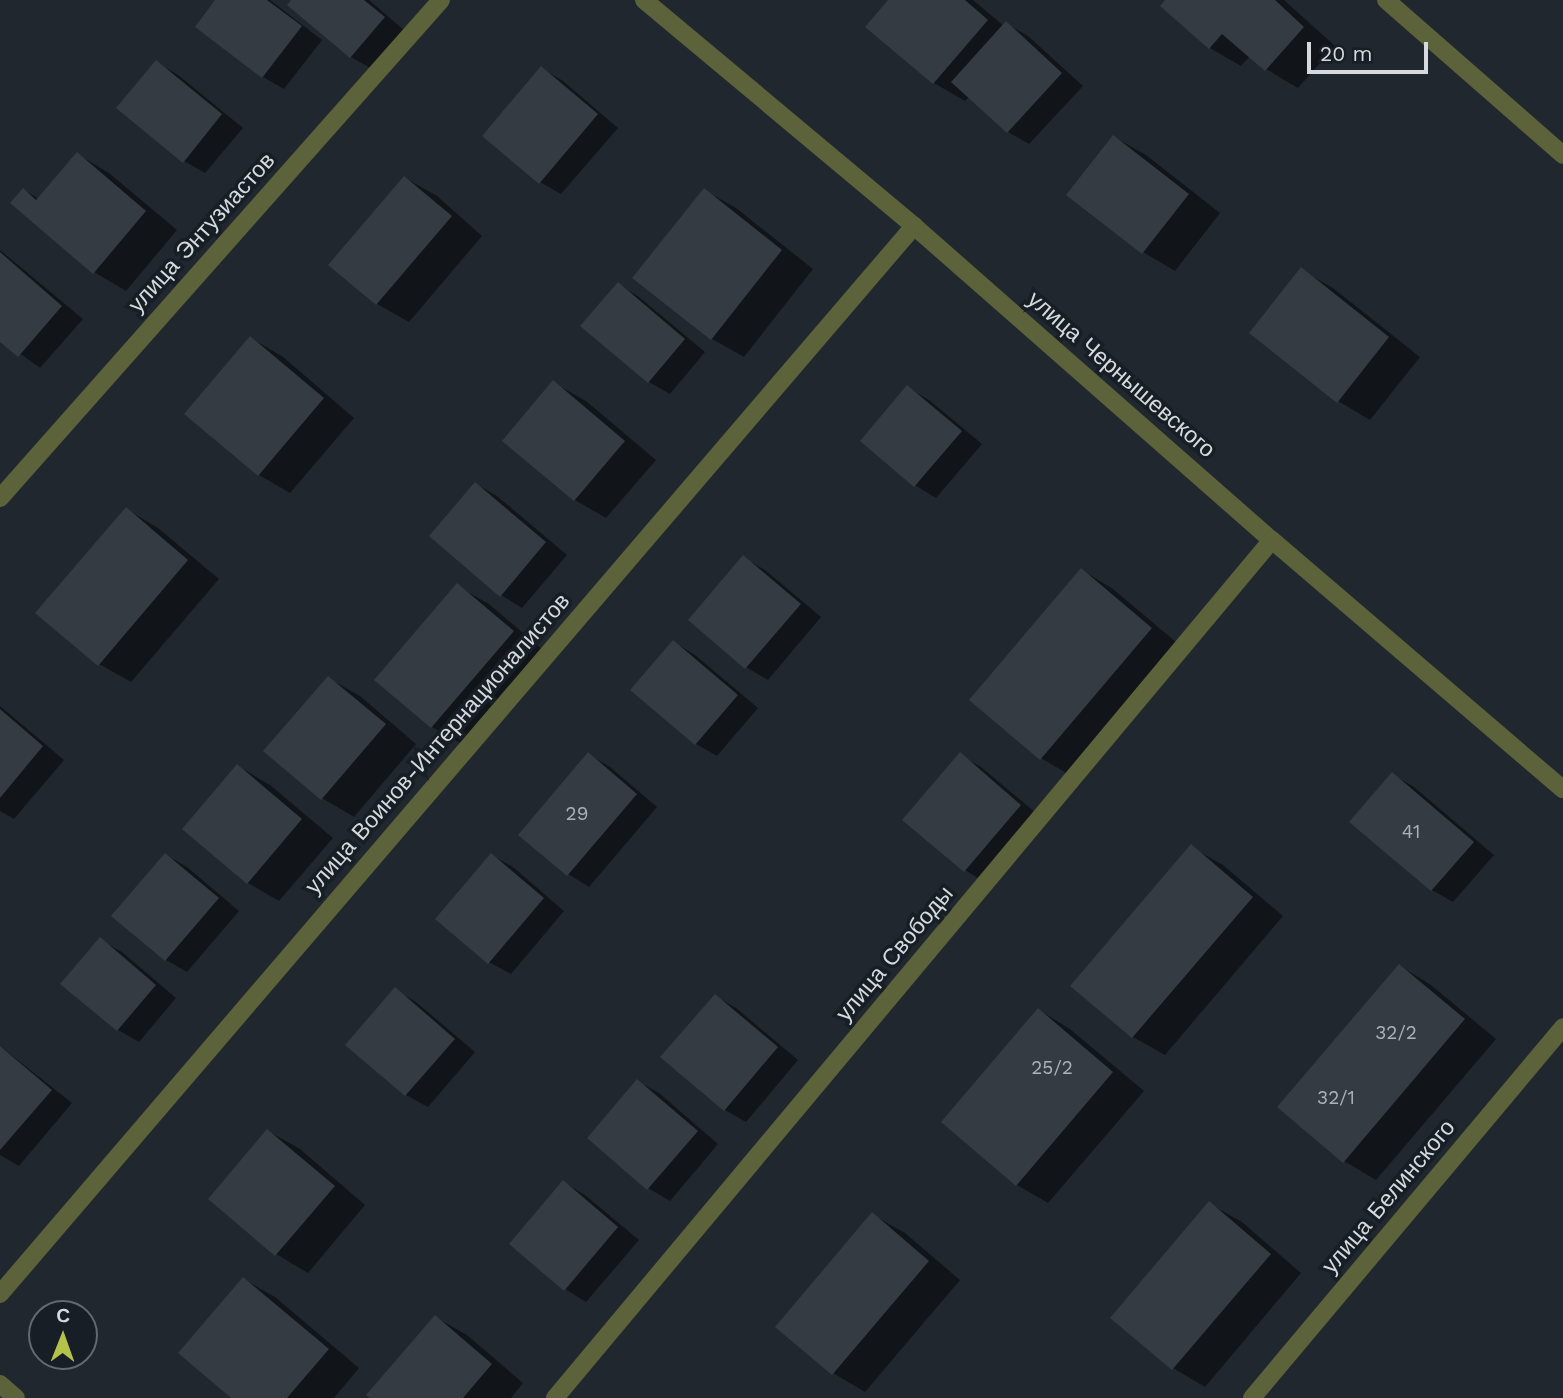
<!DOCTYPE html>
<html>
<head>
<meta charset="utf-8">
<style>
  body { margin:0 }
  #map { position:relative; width:1563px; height:1398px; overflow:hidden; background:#21272f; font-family:"Work Sans",sans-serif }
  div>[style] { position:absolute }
  .shadow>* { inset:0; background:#0007 }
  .building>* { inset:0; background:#343b43 }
  .minor>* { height:18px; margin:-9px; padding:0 9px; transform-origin:9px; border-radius:9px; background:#5c6239 }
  span { translate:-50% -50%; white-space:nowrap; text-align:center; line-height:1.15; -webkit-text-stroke:7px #171e25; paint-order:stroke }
  .number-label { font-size:19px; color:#aeb2b8 }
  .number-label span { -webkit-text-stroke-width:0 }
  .street-label { font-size:23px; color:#d6dadf }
  .north { position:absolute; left:28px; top:1300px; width:70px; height:70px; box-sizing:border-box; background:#171e25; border:2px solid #63696f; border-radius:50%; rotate:1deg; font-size:19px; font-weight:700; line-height:28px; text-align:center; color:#d6dadf }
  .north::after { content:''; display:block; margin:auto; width:24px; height:32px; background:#b4c24a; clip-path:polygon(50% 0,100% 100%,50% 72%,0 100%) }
  .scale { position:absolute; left:1307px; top:42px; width:121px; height:32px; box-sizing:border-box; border:4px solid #d6dadf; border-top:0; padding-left:9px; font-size:21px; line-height:24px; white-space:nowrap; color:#d6dadf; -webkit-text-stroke:5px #171e25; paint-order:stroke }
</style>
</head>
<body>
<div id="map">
  <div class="shadow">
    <div style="clip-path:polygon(218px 0,270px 0,322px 40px,284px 89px,263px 77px)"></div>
    <div style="clip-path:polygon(294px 0,369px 0,405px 31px,372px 69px,351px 57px)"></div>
    <div style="clip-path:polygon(890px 0,973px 0,1004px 26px,1007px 24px,1028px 36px,1083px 86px,1029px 144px,1008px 132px,969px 97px,965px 101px,934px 83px)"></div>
    <div style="clip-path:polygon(1168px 0,1284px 0,1335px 46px,1298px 88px,1266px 69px,1250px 56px,1241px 66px,1210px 48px)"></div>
    <div style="clip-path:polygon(156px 62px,178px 75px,243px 128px,205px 173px,184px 161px)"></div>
    <div style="clip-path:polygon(541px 68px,563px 81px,618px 128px,561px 194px,540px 182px)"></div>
    <div style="clip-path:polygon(1114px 137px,1146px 155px,1220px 213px,1175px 271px,1143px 252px)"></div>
    <div style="clip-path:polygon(77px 154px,109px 173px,177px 230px,126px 291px,94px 272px,24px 190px,39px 199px)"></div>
    <div style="clip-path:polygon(405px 178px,437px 196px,482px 236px,409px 322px,377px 304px)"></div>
    <div style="clip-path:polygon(704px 190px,736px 208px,813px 269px,744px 357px,712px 339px)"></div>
    <div style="clip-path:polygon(0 250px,83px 319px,40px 368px,0 339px)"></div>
    <div style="clip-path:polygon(1301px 270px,1333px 288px,1420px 357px,1370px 420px,1338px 401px)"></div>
    <div style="clip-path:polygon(618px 284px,639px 297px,705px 352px,670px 394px,649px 382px)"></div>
    <div style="clip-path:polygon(251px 338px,283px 357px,354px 418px,290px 493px,259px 475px)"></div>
    <div style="clip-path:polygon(554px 383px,586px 401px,656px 460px,606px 518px,575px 500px)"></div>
    <div style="clip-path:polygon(907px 387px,929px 400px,982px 444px,936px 498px,915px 485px)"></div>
    <div style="clip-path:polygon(476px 484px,497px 496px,567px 555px,522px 608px,501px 595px)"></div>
    <div style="clip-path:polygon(126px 509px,158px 528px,219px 579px,131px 682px,99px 664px)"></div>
    <div style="clip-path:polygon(744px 558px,765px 570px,821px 617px,768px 680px,746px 667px)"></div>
    <div style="clip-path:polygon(1082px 570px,1113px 589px,1183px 648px,1073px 777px,1041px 758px)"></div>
    <div style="clip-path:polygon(457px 586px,489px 604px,544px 651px,464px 745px,432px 727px)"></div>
    <div style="clip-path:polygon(674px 642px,695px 655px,758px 708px,717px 756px,696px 744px)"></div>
    <div style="clip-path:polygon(328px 678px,360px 696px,416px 744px,354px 817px,322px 798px)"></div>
    <div style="clip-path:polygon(0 706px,64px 760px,14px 819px,0 811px)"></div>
    <div style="clip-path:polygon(588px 754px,610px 767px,657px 807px,589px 887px,568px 874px)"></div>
    <div style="clip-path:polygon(960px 755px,981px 767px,1042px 818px,986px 883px,965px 870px)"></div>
    <div style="clip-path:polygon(238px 766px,270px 785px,333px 838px,279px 901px,248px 883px)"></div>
    <div style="clip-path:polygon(1392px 774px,1414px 787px,1494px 855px,1453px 902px,1432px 890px,1352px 821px)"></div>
    <div style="clip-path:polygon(1191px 847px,1223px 865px,1283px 916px,1165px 1055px,1133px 1037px,1073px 986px)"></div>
    <div style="clip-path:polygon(166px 855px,187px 867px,239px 911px,187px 972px,166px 960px)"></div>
    <div style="clip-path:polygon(491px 855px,513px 867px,564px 911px,511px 974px,489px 962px)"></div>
    <div style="clip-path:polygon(100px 940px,122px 952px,176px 998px,139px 1042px,118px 1030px)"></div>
    <div style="clip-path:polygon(1400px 966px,1431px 985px,1496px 1039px,1376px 1180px,1344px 1161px)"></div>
    <div style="clip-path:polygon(395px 990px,416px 1002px,475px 1052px,428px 1107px,406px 1095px,348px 1045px)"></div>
    <div style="clip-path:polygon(715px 996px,736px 1008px,798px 1060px,746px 1122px,725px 1110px)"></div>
    <div style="clip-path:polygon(1039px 1010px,1070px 1029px,1144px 1091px,1048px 1203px,1017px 1185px)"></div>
    <div style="clip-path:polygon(0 1046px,72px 1103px,19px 1166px,0 1155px)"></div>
    <div style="clip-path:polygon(637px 1081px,659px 1093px,718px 1144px,670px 1201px,648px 1188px)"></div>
    <div style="clip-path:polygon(268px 1131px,300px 1149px,365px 1205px,308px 1273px,276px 1254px)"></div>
    <div style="clip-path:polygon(563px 1182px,585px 1195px,639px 1240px,586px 1302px,565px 1289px)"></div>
    <div style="clip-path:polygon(1210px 1204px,1242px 1222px,1301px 1273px,1205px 1387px,1173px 1368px)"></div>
    <div style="clip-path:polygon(873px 1215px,905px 1233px,960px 1280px,865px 1392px,833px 1373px)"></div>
    <div style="clip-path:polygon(243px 1279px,275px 1297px,359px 1368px,334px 1398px,234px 1398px)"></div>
    <div style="clip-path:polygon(435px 1317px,467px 1335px,523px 1383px,511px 1398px,373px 1398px)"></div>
  </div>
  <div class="building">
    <div style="clip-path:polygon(215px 0,267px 0,302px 26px,262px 78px,195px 27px)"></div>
    <div style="clip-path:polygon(291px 0,364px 0,385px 17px,350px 58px,287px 5px)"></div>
    <div style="clip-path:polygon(888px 0,965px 0,988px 20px,933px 84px,865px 27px)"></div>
    <div style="clip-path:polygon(1165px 0,1275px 0,1304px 27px,1265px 71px,1222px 34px,1209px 49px,1160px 6px)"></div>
    <div style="clip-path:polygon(1006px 21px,1062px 73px,1007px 133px,951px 82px)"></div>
    <div style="clip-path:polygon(156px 60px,222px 114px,183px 163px,116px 108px)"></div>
    <div style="clip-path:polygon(541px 66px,598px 114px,539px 184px,482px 136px)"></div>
    <div style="clip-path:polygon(1113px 135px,1189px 194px,1142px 254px,1066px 195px)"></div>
    <div style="clip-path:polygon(77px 152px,146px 211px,93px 274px,10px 203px,23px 188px,36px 200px)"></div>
    <div style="clip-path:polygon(404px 176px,452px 216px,376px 305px,328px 265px)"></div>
    <div style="clip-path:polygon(704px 188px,782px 250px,711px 340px,632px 278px)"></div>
    <div style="clip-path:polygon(0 252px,62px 306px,18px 357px,0 342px)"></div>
    <div style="clip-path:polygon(1301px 267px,1389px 337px,1337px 403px,1249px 333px)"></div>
    <div style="clip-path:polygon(618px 282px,685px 339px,648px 383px,580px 326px)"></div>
    <div style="clip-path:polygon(250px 336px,324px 398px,258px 476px,184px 414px)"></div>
    <div style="clip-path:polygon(553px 380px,625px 441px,574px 501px,502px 441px)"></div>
    <div style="clip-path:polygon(907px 385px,962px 431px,914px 487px,860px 441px)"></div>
    <div style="clip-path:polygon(475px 482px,546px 542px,500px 597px,429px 536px)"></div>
    <div style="clip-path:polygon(126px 507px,188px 560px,98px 666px,35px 613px)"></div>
    <div style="clip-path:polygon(743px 555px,801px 604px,745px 669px,688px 620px)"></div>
    <div style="clip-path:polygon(1081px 568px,1152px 628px,1040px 760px,969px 700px)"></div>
    <div style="clip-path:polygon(457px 583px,514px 631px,431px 728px,374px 680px)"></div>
    <div style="clip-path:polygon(673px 640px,738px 695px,695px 745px,630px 690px)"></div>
    <div style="clip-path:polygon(328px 676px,386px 724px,321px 800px,263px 751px)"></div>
    <div style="clip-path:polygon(0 709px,43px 746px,0 798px)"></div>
    <div style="clip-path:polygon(588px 752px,637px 794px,567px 876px,518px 835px)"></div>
    <div style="clip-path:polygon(960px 752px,1021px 805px,964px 872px,902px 820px)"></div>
    <div style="clip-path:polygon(237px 764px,302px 819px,247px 884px,182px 829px)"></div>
    <div style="clip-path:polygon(1392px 772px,1474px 842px,1431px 891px,1349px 822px)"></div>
    <div style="clip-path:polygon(1191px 844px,1253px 897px,1132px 1038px,1070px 986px)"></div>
    <div style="clip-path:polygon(165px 853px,219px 898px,165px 961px,111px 916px)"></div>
    <div style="clip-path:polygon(491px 853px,544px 898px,488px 964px,435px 919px)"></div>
    <div style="clip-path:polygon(100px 937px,156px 985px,117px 1031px,60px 984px)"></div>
    <div style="clip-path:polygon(1399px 964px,1465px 1019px,1343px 1163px,1277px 1107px)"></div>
    <div style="clip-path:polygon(395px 987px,455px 1039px,405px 1096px,345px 1045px)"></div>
    <div style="clip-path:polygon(715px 994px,778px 1047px,724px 1111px,660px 1057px)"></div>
    <div style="clip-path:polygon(1038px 1008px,1113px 1072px,1016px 1186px,941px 1122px)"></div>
    <div style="clip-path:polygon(0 1046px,52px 1090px,0 1150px)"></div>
    <div style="clip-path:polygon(637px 1079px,698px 1131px,647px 1190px,587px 1138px)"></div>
    <div style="clip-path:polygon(267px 1129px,335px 1186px,275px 1256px,208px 1199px)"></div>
    <div style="clip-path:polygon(563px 1180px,618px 1227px,564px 1291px,509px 1244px)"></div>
    <div style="clip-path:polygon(1209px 1201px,1271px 1254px,1172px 1370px,1110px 1318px)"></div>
    <div style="clip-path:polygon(872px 1212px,929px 1261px,832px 1375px,775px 1327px)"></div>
    <div style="clip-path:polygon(243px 1277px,329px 1349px,287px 1398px,231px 1398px,178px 1353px)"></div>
    <div style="clip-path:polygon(435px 1315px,492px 1364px,463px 1398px,370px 1398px,366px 1395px)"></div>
  </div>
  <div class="minor">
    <div style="left:644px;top:0;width:352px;rotate:39.9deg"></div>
    <div style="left:914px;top:226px;width:476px;rotate:41.3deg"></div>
    <div style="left:1272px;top:540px;width:383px;rotate:40.6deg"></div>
    <div style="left:1386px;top:0;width:235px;rotate:41.2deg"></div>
    <div style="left:0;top:498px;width:665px;rotate:-48.47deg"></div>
    <div style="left:0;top:1294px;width:1406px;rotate:-49.44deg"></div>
    <div style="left:0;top:1384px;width:21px;rotate:41deg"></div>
    <div style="left:555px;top:1398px;width:1118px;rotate:-50.12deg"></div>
    <div style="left:1252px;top:1398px;width:484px;rotate:-50deg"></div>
  </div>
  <div class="number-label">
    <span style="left:577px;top:814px">29</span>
    <span style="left:1411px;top:832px">41</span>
    <span style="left:1396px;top:1033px">32/2</span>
    <span style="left:1052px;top:1068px">25/2</span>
    <span style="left:1336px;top:1098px">32/1</span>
  </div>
  <div class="street-label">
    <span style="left:202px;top:233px;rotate:-48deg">улица Энтузиастов</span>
    <span style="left:1121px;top:375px;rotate:41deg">улица Чернышевского</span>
    <span style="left:438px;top:744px;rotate:-49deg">улица Воинов-Интернационалистов</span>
    <span style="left:895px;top:954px;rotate:-50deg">улица Свободы</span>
    <span style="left:1389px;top:1197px;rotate:-50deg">улица Белинского</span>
  </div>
  <div class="north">С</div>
  <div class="scale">20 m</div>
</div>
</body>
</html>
